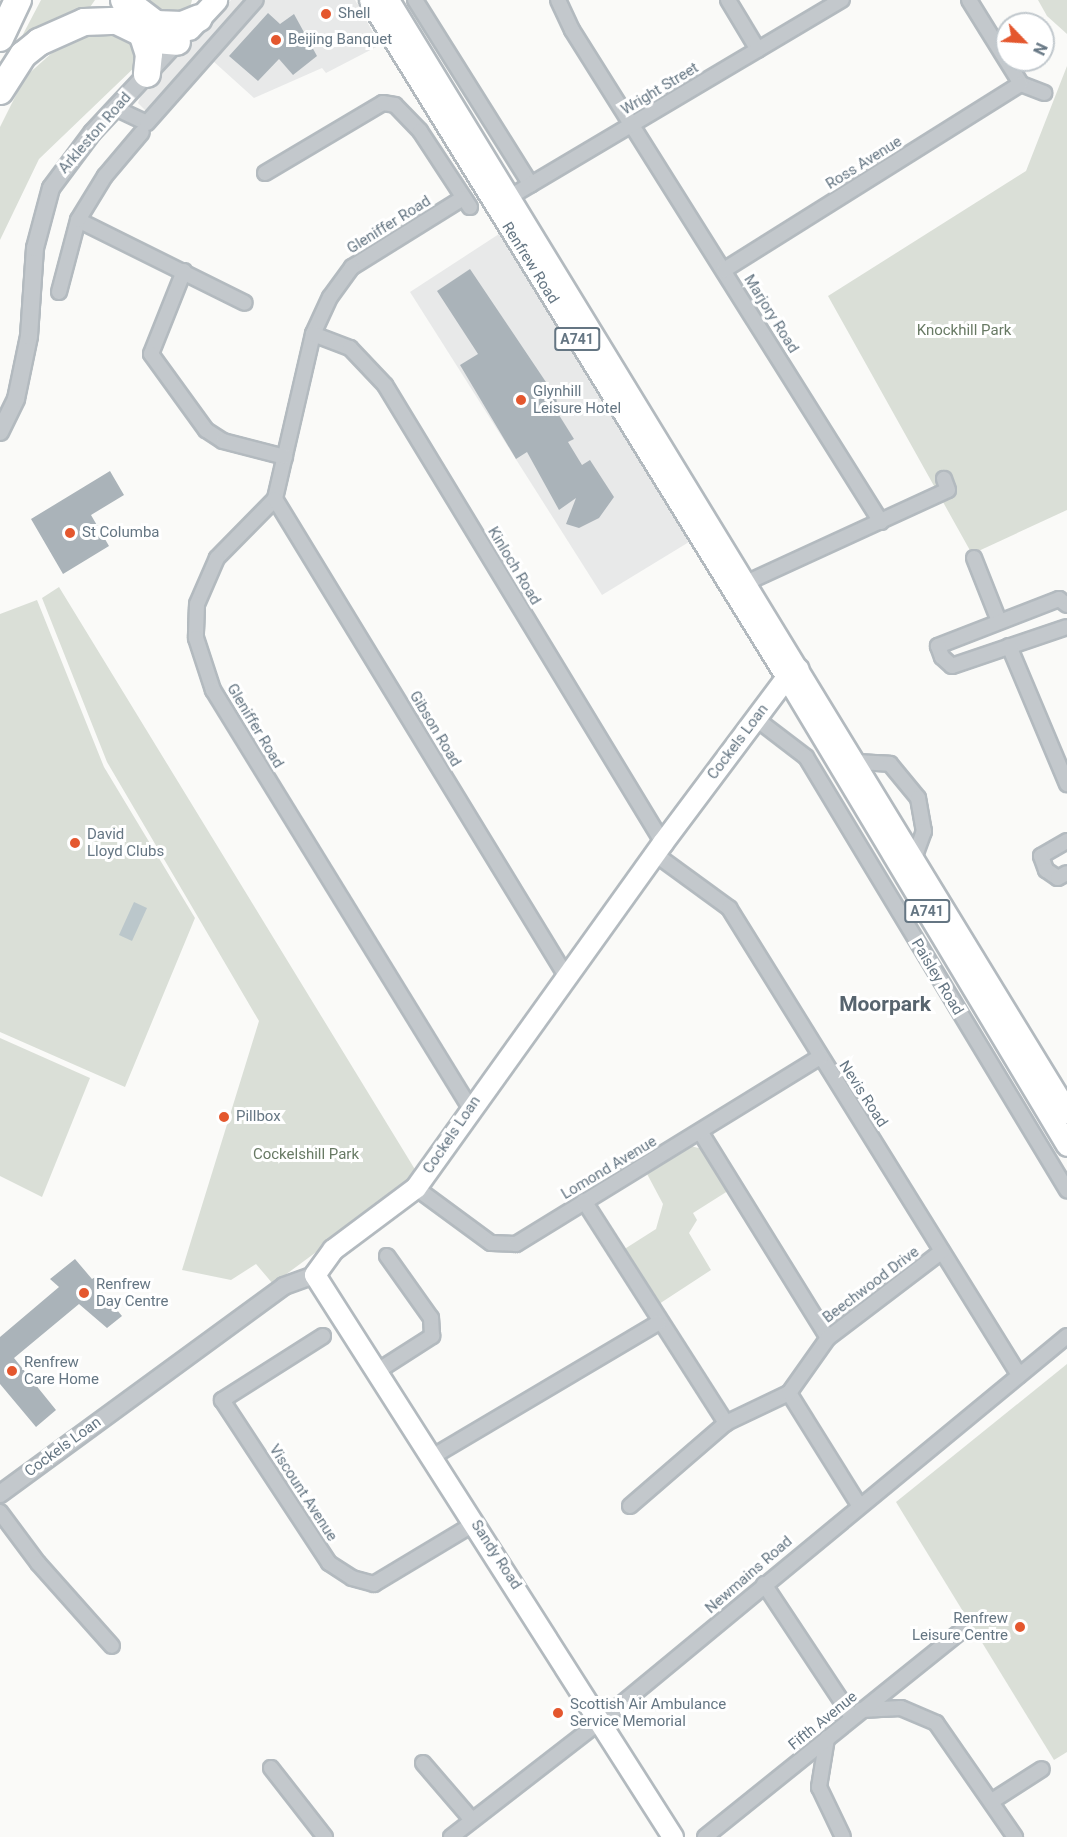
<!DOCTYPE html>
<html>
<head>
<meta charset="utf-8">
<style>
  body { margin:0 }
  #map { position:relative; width:1067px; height:1837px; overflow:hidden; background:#fafaf8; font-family:Roboto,sans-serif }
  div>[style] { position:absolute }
  .built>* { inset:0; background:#e8e9e9 }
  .green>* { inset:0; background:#dadfd7 }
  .water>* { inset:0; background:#bbc7cb }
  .building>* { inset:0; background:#aab3b9 }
  .roads { filter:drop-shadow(2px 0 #b3babf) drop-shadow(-2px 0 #b3babf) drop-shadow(0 2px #b3babf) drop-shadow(0 -2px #b3babf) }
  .minor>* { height:14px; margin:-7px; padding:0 7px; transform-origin:7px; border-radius:7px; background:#c3c8cc }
  .tertiary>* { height:16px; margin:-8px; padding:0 8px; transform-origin:8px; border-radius:8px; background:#c3c8cc }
  .secondary>* { height:20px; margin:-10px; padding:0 10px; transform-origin:10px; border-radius:10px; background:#fff }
  .primary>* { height:21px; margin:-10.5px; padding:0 10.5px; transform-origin:10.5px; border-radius:10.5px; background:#fff }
  .motorway>* { height:26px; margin:-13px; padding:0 13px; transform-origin:13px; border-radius:13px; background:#fff }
  .dots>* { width:16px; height:16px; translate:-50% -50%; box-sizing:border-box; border:3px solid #fff; border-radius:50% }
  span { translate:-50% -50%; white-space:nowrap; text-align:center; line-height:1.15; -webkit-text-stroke:6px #fff; paint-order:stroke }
  .shield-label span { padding:2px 4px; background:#fff; border:2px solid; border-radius:4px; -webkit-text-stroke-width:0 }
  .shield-label { font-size:14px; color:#657683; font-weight:700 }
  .poi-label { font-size:15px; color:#657683 }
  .left { translate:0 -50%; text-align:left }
  .right { translate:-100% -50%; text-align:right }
  .street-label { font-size:15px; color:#657683 }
  .park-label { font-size:15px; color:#687a64 }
  .district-label { font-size:21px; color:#57646e; font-weight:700 }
  .north { position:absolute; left:995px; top:12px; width:60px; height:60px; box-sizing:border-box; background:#fff; border:2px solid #c1c8cd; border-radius:50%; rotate:115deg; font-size:16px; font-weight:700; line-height:24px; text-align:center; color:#657683 }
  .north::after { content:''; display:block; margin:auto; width:21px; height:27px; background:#e4572e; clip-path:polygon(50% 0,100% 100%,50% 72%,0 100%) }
</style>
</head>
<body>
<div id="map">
  <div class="built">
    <div style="clip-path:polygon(231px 0,355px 0,380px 45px,326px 73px,322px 68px,254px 98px,213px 61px,156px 121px,138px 103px,141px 95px)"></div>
    <div style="clip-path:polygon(499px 234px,689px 542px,602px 595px,410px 292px)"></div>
  </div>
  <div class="green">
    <div style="clip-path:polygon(41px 0,95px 0,88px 10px,68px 14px,20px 40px)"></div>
    <div style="clip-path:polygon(140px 0,192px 0,187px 19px,170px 22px)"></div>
    <div style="clip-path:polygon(1038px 0,1067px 0,1067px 34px,1047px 16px)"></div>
    <div style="clip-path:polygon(103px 32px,137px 41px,138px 64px,39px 159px,0 240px,0 127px,25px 77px,63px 43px)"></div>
    <div style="clip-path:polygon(1067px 66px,1067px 510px,972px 554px,828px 296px,1026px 171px)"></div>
    <div style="clip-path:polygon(59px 587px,419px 1176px,273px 1284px,256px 1264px,231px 1280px,182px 1270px,259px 1021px,107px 762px,42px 598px)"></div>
    <div style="clip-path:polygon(37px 600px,104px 767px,195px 918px,125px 1087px,0 1032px,0 614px)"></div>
    <div style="clip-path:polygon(0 1038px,90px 1078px,42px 1197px,0 1176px)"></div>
    <div style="clip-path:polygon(686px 1145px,707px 1150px,731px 1189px,693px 1213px,697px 1220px,689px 1233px,711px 1270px,659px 1304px,623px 1250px,656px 1229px,663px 1204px,646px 1172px)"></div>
    <div style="clip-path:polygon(1067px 1364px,1067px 1752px,1054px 1760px,896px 1502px)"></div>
  </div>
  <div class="water">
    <div style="clip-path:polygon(134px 902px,147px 908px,132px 941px,119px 935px)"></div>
  </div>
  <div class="building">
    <div style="clip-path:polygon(268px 13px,280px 24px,294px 14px,317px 56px,293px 75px,279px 59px,258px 81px,229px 56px)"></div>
    <div style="clip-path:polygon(470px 269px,556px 397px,559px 415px,574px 439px,568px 442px,582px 465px,590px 460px,614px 497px,599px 518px,579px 528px,566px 524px,576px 498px,559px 510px,527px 452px,516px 459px,460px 365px,478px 354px,437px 291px)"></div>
    <div style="clip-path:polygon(110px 471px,124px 495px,91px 515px,109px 546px,63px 574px,31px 519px)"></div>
    <div style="clip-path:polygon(75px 1259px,92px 1279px,97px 1276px,102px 1292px,122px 1316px,107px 1328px,79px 1304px,14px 1358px,56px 1410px,36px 1427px,0 1384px,0 1337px,59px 1287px,50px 1279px)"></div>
  </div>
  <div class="roads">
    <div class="minor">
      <div style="left:415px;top:0;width:218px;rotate:57.9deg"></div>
      <div style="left:558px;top:0;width:33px;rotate:65deg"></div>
      <div style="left:572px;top:30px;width:581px;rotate:57.87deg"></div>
      <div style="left:728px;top:0;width:58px;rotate:59deg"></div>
      <div style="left:969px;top:0;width:99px;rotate:58.2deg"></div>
      <div style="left:1021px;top:84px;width:25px;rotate:21deg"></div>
      <div style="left:115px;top:108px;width:35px;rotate:25deg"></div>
      <div style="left:147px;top:123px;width:164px;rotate:-48.5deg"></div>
      <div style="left:265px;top:173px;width:137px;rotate:-30.7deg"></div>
      <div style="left:383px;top:103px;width:12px;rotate:9deg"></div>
      <div style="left:395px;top:105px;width:36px;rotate:46deg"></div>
      <div style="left:420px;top:131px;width:91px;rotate:56.7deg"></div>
      <div style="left:463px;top:198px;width:131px;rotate:148.1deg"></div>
      <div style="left:352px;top:267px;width:37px;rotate:126deg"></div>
      <div style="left:330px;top:297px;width:41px;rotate:114.7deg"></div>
      <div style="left:313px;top:334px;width:169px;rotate:103deg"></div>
      <div style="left:275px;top:499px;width:83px;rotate:134.5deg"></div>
      <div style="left:217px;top:558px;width:50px;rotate:113.5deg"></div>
      <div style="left:197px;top:604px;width:34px;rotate:92deg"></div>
      <div style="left:196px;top:638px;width:55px;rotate:71.9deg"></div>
      <div style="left:213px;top:690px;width:491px;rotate:58.4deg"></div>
      <div style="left:503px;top:201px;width:394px;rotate:-30.7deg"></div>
      <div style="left:78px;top:220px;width:186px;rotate:26.4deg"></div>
      <div style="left:724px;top:270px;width:350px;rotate:-32.1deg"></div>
      <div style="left:184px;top:271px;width:89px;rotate:111.7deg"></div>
      <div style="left:151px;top:354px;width:94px;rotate:54.1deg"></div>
      <div style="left:206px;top:430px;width:20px;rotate:33deg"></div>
      <div style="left:223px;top:441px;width:64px;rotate:14.5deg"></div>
      <div style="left:59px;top:292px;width:74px;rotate:-75.2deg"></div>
      <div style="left:78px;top:220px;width:52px;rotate:-58.5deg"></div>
      <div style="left:105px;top:176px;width:57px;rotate:-49.9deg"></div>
      <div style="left:313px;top:334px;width:40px;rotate:21deg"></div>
      <div style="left:350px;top:348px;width:51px;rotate:46.6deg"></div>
      <div style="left:385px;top:385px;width:536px;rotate:58.74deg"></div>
      <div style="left:275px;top:499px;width:559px;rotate:58.61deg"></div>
      <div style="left:974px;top:558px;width:68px;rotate:68.4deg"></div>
      <div style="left:737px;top:587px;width:232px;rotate:-24.7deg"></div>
      <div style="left:948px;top:490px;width:12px;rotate:-110deg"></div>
      <div style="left:1067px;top:605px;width:10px;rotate:-143deg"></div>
      <div style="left:1059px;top:599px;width:130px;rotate:158.8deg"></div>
      <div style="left:938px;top:646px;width:12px;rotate:70deg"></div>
      <div style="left:942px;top:657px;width:13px;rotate:42deg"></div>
      <div style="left:952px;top:666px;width:121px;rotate:-18.7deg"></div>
      <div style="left:1009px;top:646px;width:150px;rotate:67.2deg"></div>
      <div style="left:755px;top:718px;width:64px;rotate:37.4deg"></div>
      <div style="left:806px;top:757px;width:506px;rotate:58.92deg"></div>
      <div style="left:856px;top:762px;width:34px;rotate:3deg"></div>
      <div style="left:890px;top:764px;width:44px;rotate:50.5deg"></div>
      <div style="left:918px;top:798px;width:34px;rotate:80deg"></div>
      <div style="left:924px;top:831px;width:30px;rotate:110deg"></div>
      <div style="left:1067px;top:841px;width:30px;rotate:150deg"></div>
      <div style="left:1041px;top:856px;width:15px;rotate:70deg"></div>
      <div style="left:1046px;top:870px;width:14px;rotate:34deg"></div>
      <div style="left:1058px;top:878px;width:10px;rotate:-29deg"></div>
      <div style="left:655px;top:854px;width:92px;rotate:36.1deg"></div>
      <div style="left:729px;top:908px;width:550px;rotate:58.16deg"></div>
      <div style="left:701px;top:1133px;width:241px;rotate:58.2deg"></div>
      <div style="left:416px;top:1188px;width:93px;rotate:36.3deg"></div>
      <div style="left:491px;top:1243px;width:25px;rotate:2deg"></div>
      <div style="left:516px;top:1244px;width:357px;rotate:-31.6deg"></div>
      <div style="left:584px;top:1201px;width:264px;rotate:57.4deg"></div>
      <div style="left:323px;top:1336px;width:120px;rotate:147.6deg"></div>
      <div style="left:222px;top:1400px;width:195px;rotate:56.7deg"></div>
      <div style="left:329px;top:1563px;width:27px;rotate:33deg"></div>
      <div style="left:352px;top:1578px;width:23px;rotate:15deg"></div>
      <div style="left:374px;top:1584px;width:118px;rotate:-31.1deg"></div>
      <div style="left:376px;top:1372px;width:67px;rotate:-32.7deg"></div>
      <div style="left:432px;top:1336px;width:18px;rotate:-93deg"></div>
      <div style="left:431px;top:1318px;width:76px;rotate:-125.4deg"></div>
      <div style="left:789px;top:1393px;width:132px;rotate:58deg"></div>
      <div style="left:432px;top:1457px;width:263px;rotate:-30.7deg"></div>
      <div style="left:630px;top:1506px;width:127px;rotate:-40.8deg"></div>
      <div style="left:726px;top:1423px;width:70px;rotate:-25.5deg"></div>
      <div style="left:789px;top:1393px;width:67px;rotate:-54.7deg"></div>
      <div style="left:828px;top:1338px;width:143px;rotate:-37.3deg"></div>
      <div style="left:0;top:1512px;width:64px;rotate:53.3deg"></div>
      <div style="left:38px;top:1563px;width:111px;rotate:48.3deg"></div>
      <div style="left:764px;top:1584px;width:159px;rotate:56.5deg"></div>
      <div style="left:861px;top:1710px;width:40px;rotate:-2.9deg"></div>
      <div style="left:901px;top:1708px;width:38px;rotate:23deg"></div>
      <div style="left:936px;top:1723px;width:139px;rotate:55.3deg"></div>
      <div style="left:827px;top:1738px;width:50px;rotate:99.3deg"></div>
      <div style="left:819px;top:1787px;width:55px;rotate:64.4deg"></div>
      <div style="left:423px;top:1763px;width:75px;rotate:49.3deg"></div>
      <div style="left:271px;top:1768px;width:88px;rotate:52deg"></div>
      <div style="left:992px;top:1801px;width:59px;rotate:-32.6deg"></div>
      <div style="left:451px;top:1837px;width:191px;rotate:-37.8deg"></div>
      <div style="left:602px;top:1720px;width:603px;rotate:-39.55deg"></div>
      <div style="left:705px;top:1837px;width:330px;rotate:-38.8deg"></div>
    </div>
    <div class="tertiary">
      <div style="left:0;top:432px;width:37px;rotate:-64deg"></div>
      <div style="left:16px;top:399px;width:64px;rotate:-78.3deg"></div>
      <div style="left:29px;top:336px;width:88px;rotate:-86.1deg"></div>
      <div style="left:35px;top:248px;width:62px;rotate:-75.1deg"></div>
      <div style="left:51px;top:188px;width:69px;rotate:-53.3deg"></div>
      <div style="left:92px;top:133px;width:125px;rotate:-47deg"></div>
      <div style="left:0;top:1494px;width:352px;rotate:-36.2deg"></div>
      <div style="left:284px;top:1286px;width:33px;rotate:-20deg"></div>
    </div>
    <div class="secondary">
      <div style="left:673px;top:1837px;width:666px;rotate:-122.5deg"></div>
      <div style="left:315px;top:1275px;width:31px;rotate:-54deg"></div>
      <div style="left:333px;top:1250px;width:104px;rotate:-36.8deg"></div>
      <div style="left:416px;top:1188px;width:424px;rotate:-54.4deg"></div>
      <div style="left:663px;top:843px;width:207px;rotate:-53.2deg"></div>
      <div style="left:787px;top:677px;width:14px;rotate:-34deg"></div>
    </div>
    <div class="primary">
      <div style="left:370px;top:0;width:795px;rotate:58.37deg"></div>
      <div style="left:787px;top:677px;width:545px;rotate:59.11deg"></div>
      <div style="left:388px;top:0;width:1303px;rotate:58.59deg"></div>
      <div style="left:189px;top:29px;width:40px;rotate:-47deg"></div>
    </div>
    <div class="motorway">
      <div style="left:124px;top:0;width:40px;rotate:37deg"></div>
      <div style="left:156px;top:24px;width:26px;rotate:2deg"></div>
      <div style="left:182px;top:25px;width:18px;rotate:-22deg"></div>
      <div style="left:142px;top:33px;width:22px;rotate:72deg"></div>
      <div style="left:149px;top:54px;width:20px;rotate:96deg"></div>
      <div style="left:0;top:38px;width:42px;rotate:-64.7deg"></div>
      <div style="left:0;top:91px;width:43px;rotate:-57.4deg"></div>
      <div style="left:23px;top:55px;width:21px;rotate:-39deg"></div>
      <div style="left:39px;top:42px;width:49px;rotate:-24deg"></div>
      <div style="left:84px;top:22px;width:33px;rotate:-2deg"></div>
      <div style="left:117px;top:21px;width:43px;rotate:26deg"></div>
      <div style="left:156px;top:40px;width:21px;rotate:5deg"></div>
    </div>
  </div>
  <div class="dots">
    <div style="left:326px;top:14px;background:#e4572e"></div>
    <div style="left:276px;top:40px;background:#e4572e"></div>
    <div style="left:521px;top:400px;background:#e4572e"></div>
    <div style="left:70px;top:533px;background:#e4572e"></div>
    <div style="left:75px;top:843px;background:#e4572e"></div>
    <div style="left:224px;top:1117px;background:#e4572e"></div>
    <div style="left:84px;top:1293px;background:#e4572e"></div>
    <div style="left:12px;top:1371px;background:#e4572e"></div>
    <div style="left:1020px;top:1627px;background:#e4572e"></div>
    <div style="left:558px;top:1713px;background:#e4572e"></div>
  </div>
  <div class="shield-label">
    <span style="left:577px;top:339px">A741</span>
    <span style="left:927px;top:911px">A741</span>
  </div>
  <div class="poi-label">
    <span class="left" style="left:338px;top:14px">Shell</span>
    <span class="left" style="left:288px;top:40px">Beijing Banquet</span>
    <span class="left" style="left:533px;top:400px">Glynhill<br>Leisure Hotel</span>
    <span class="left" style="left:82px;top:533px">St Columba</span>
    <span class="left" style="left:87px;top:843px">David<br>Lloyd Clubs</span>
    <span class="left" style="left:236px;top:1117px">Pillbox</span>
    <span class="left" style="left:96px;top:1293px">Renfrew<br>Day Centre</span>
    <span class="left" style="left:24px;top:1371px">Renfrew<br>Care Home</span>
    <span class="right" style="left:1008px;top:1627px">Renfrew<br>Leisure Centre</span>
    <span class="left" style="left:570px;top:1713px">Scottish Air Ambulance<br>Service Memorial</span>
  </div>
  <div class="street-label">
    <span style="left:660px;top:89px;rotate:-31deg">Wright Street</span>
    <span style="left:95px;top:133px;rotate:-49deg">Arkleston Road</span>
    <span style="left:864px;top:163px;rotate:-32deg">Ross Avenue</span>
    <span style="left:389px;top:225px;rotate:-32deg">Gleniffer Road</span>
    <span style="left:530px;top:263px;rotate:58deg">Renfrew Road</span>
    <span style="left:771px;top:314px;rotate:58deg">Marjory Road</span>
    <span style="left:514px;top:566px;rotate:59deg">Kinloch Road</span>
    <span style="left:255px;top:726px;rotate:59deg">Gleniffer Road</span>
    <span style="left:435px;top:729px;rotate:59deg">Gibson Road</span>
    <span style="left:738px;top:742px;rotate:-53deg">Cockels Loan</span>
    <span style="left:937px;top:977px;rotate:59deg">Paisley Road</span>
    <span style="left:863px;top:1094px;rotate:57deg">Nevis Road</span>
    <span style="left:452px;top:1135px;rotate:-56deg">Cockels Loan</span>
    <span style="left:609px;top:1168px;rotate:-31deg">Lomond Avenue</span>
    <span style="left:871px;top:1285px;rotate:-37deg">Beechwood Drive</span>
    <span style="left:63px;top:1447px;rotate:-36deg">Cockels Loan</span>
    <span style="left:303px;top:1493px;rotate:57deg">Viscount Avenue</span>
    <span style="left:496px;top:1555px;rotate:57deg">Sandy Road</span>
    <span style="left:749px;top:1575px;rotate:-41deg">Newmains Road</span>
    <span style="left:823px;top:1721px;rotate:-39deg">Fifth Avenue</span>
  </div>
  <div class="park-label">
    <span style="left:964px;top:331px">Knockhill Park</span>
    <span style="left:306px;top:1155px">Cockelshill Park</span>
  </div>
  <div class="district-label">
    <span style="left:885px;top:1004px">Moorpark</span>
  </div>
  <div class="north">N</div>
</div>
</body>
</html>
